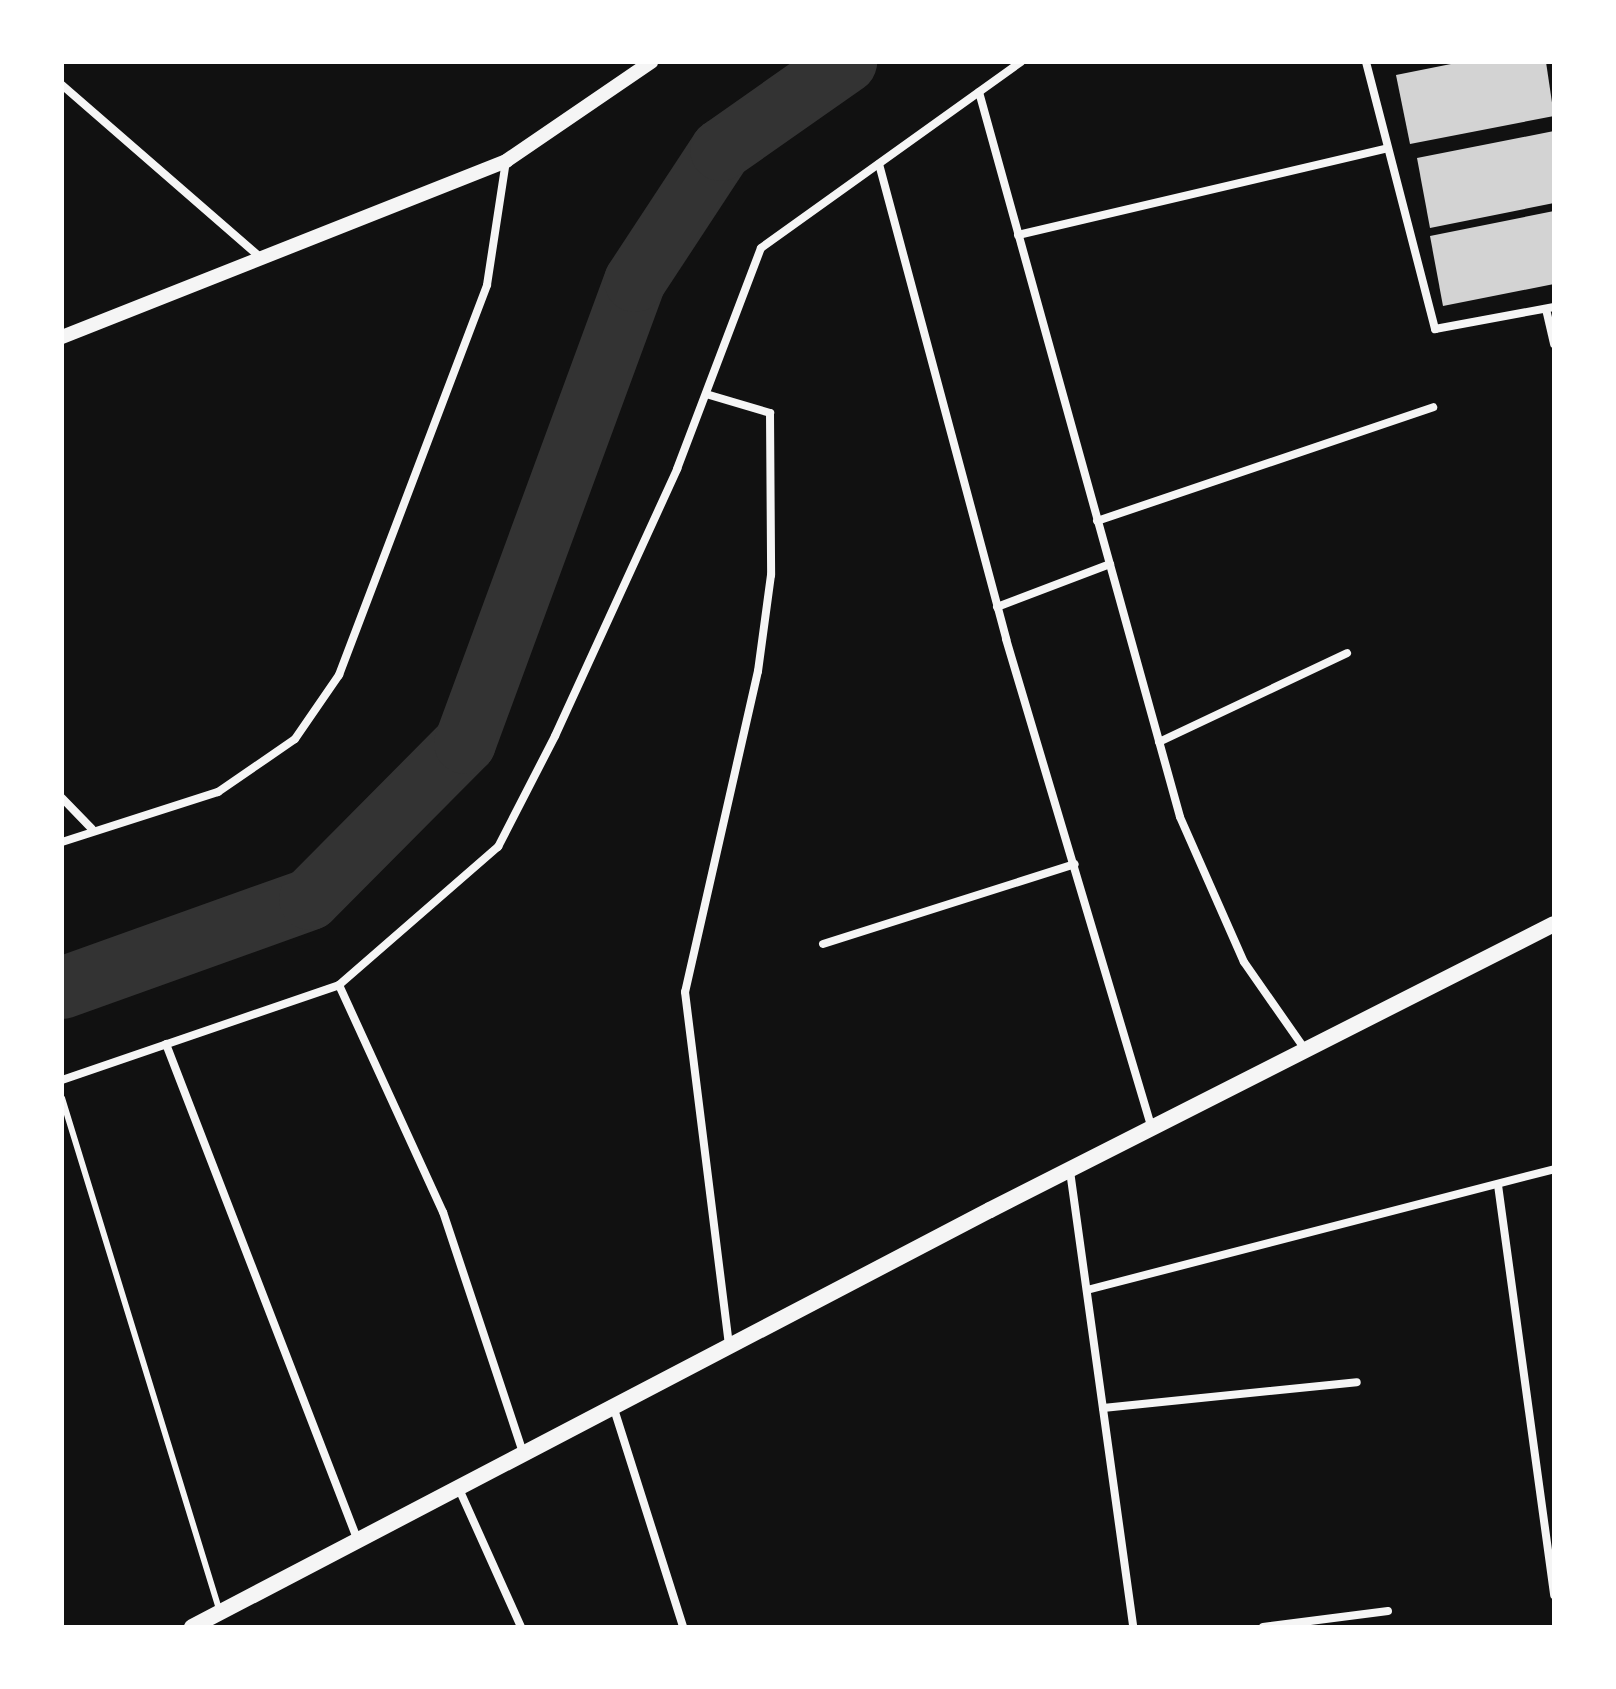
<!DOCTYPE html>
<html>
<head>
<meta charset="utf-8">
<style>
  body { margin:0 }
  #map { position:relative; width:1616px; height:1689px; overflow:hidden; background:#111; font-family:"Sofia Sans Condensed",sans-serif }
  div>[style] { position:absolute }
  .river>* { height:62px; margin:-31px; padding:0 31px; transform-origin:31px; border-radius:31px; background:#333 }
  .building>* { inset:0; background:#d3d3d3 }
  .service>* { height:6px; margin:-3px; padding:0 3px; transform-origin:3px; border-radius:3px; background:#f5f5f5 }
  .minor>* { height:8px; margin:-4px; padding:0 4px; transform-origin:4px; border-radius:4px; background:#f5f5f5 }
  .tertiary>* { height:14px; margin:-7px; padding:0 7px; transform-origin:7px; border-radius:7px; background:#f5f5f5 }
  .secondary>* { height:16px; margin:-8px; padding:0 8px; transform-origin:8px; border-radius:8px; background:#f5f5f5 }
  span { translate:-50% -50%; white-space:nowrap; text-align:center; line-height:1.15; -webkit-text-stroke:8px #fff; paint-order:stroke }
  .frame { position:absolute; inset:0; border:64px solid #fff; pointer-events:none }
</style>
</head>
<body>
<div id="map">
  <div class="river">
    <div style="left:62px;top:988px;width:263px;rotate:-19.7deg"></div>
    <div style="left:310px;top:899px;width:220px;rotate:-45.2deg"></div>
    <div style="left:465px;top:743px;width:492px;rotate:-69.8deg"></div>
    <div style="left:635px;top:281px;width:157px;rotate:-56.7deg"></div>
    <div style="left:721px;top:150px;width:153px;rotate:-35.1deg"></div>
  </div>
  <div class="building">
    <div style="clip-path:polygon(1461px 62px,1546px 62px,1554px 116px,1410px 144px,1396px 75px)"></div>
    <div style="clip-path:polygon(1554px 131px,1554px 203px,1430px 228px,1417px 158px)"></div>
    <div style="clip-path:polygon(1554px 211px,1554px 284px,1443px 306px,1430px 236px)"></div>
  </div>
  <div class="service">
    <div style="left:62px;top:1098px;width:535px;rotate:72.92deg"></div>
  </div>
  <div class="minor">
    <div style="left:1366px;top:62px;width:276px;rotate:75.5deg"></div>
    <div style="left:1435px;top:329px;width:121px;rotate:-10.5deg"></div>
    <div style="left:62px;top:85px;width:262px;rotate:41deg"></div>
    <div style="left:979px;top:92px;width:752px;rotate:74.5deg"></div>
    <div style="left:1180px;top:817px;width:158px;rotate:66.2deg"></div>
    <div style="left:1244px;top:962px;width:108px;rotate:55.1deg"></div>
    <div style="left:879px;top:164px;width:492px;rotate:75deg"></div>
    <div style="left:1006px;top:639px;width:511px;rotate:73.41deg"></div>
    <div style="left:1018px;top:235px;width:378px;rotate:-13.2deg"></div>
    <div style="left:1546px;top:309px;width:36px;rotate:77deg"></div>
    <div style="left:706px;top:394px;width:67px;rotate:16.5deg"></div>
    <div style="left:770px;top:413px;width:162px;rotate:89.6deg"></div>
    <div style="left:771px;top:575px;width:97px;rotate:97.7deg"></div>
    <div style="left:758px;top:671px;width:329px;rotate:102.8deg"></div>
    <div style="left:685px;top:992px;width:357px;rotate:82.9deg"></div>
    <div style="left:1097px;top:521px;width:355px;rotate:-18.7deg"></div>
    <div style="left:997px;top:607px;width:121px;rotate:-20.8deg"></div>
    <div style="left:1159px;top:742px;width:208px;rotate:-25.3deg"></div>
    <div style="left:62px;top:798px;width:43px;rotate:45.9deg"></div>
    <div style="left:62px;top:842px;width:164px;rotate:-17.8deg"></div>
    <div style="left:218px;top:792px;width:93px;rotate:-34.5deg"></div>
    <div style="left:295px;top:739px;width:78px;rotate:-55.5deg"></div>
    <div style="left:339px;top:675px;width:417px;rotate:-69.2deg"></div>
    <div style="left:487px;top:285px;width:125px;rotate:-81.3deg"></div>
    <div style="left:823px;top:944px;width:264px;rotate:-17.6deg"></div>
    <div style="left:339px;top:985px;width:250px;rotate:65.4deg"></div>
    <div style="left:443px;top:1212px;width:256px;rotate:71.6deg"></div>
    <div style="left:166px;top:1044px;width:533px;rotate:68.88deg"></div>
    <div style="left:62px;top:1080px;width:293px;rotate:-18.9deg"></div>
    <div style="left:339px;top:985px;width:211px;rotate:-41deg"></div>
    <div style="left:498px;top:847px;width:125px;rotate:-62.8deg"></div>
    <div style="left:555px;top:736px;width:294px;rotate:-65.4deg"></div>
    <div style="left:677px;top:469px;width:236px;rotate:-69.2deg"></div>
    <div style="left:761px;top:248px;width:320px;rotate:-35.6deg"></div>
    <div style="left:1070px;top:1171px;width:460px;rotate:82.1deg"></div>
    <div style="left:1498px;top:1185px;width:414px;rotate:82.2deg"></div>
    <div style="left:1087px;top:1290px;width:482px;rotate:-14.5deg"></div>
    <div style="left:1103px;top:1408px;width:255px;rotate:-5.8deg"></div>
    <div style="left:614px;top:1409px;width:229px;rotate:72.4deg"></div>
    <div style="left:459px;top:1489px;width:151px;rotate:65.8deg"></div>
    <div style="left:1263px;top:1627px;width:126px;rotate:-7.3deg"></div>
  </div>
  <div class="tertiary">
    <div style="left:62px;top:337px;width:478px;rotate:-21.6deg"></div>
    <div style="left:506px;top:161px;width:176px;rotate:-34.3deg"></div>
  </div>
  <div class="secondary">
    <div style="left:192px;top:1627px;width:900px;rotate:-27.59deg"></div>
    <div style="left:990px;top:1210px;width:632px;rotate:-26.89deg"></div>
  </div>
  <div class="frame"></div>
</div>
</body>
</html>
